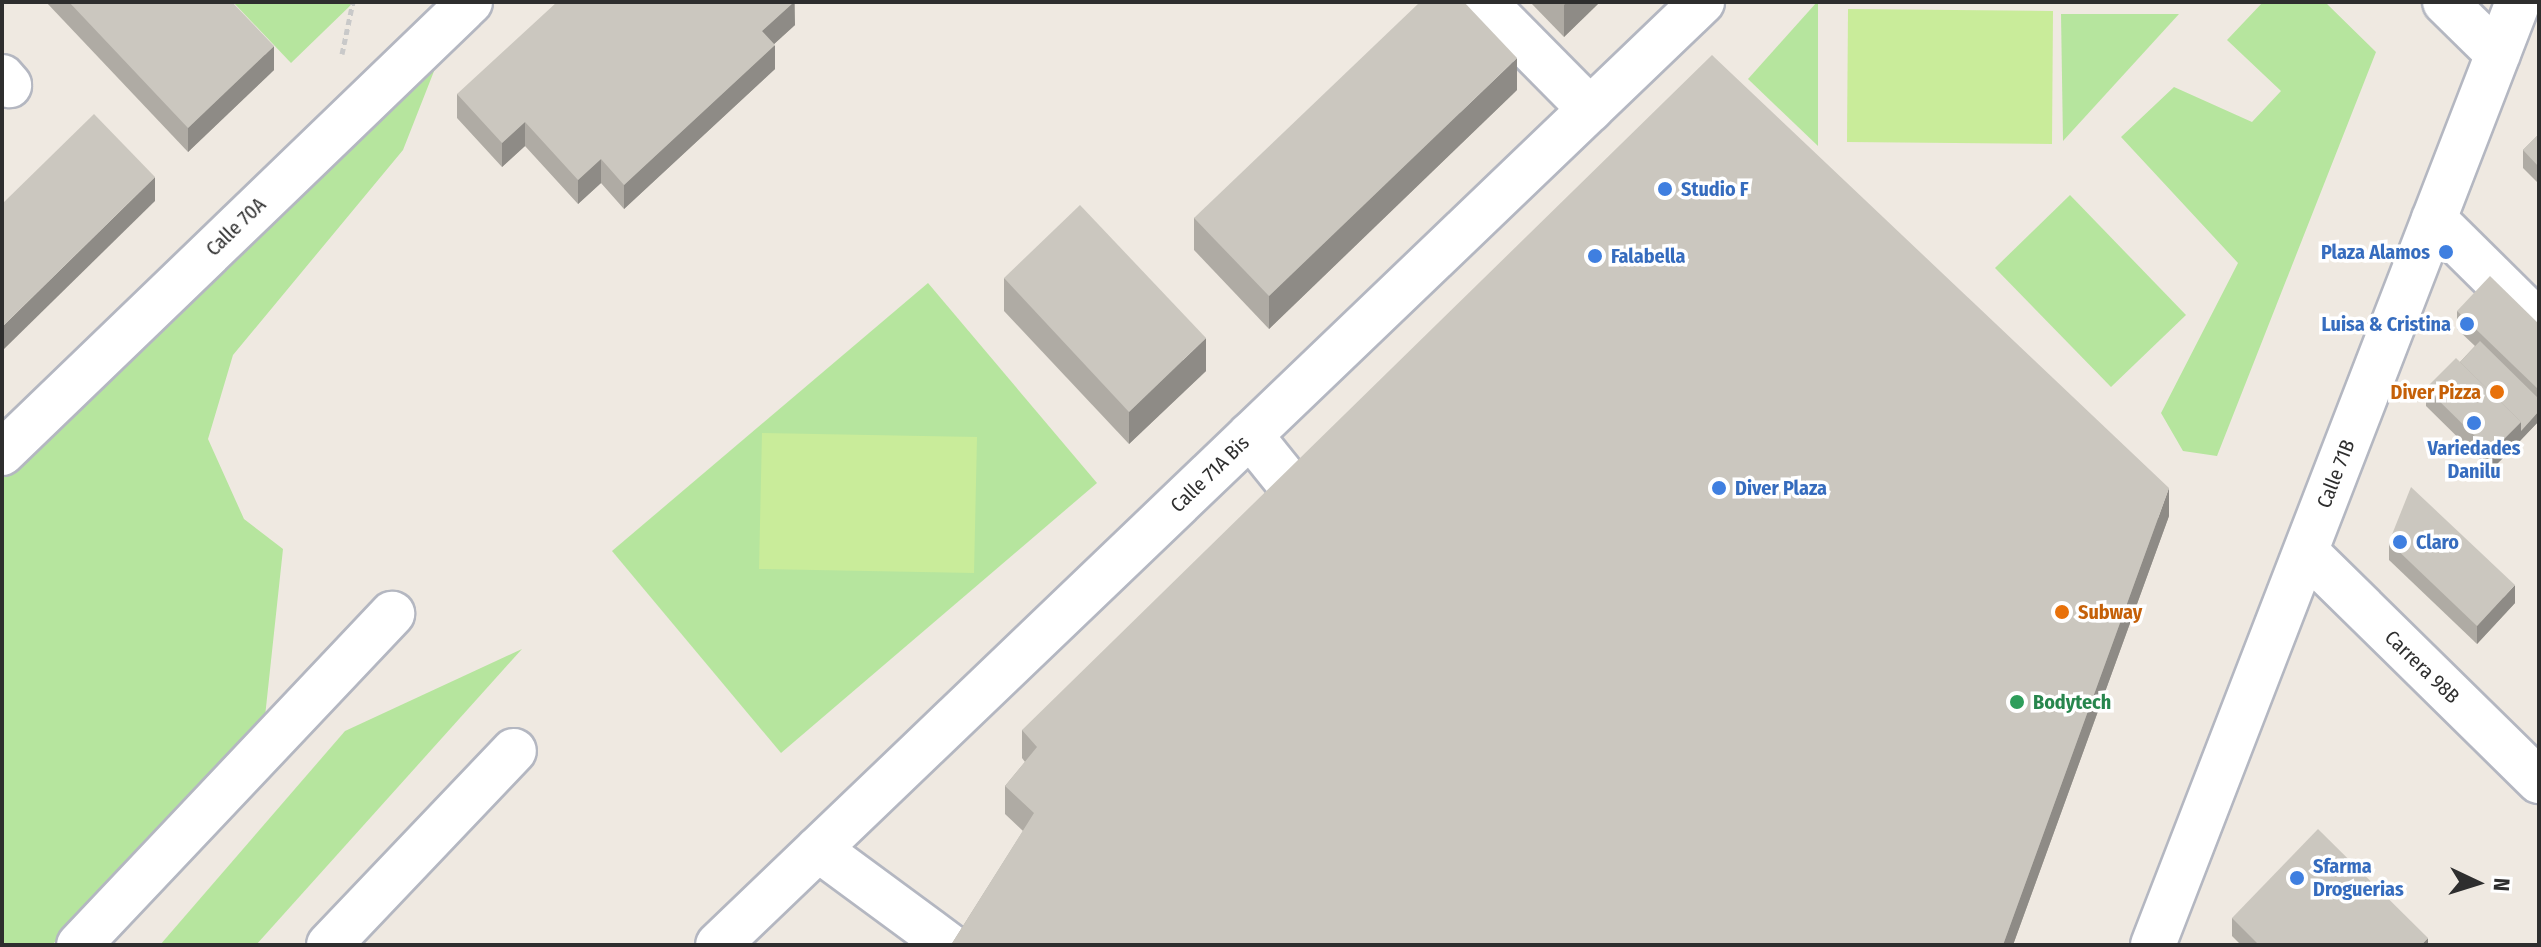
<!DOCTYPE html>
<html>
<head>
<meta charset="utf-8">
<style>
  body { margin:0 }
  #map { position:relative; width:2541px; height:947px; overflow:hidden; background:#efe9e1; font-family:"Fira Sans Condensed",sans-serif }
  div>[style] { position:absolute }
  .green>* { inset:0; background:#b6e59e }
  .pitch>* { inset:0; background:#c9ec9a }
  .path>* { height:5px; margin-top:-2.5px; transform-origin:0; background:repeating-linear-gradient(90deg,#c9c9c9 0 6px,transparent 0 10px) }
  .roads { filter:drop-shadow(2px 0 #b4b7c1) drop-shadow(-2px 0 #b4b7c1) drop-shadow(0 2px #b4b7c1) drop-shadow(0 -2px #b4b7c1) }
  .minor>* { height:44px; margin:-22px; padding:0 22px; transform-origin:22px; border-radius:22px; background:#fff }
  .wall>* { inset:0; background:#afaba4 }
  .shaded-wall>* { inset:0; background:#8e8b86 }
  .building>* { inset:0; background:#cbc7bf }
  .dots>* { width:22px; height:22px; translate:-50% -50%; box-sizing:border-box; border:4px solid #fff; border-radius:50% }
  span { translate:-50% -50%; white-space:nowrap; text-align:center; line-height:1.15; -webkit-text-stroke:7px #fff; paint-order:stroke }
  .shop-label { font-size:20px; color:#366cbe; font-weight:700 }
  .left { translate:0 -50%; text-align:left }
  .right { translate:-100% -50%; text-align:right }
  .street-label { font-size:20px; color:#2e2e2e }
  .food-label { font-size:20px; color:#c56008; font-weight:700 }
  .leisure-label { font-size:20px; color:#27864d; font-weight:700 }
  .frame { position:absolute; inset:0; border:4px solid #2e2e2e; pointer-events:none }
  .north { position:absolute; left:2437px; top:843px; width:80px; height:80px; -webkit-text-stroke:6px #fff; paint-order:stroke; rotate:94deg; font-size:22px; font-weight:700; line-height:32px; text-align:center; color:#2e2e2e }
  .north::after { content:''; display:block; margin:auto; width:28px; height:36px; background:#2e2e2e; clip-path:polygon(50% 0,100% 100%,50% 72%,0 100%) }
</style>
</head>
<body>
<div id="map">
  <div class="green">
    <div style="clip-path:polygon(233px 2px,354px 2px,291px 63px)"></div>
    <div style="clip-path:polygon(1817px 2px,1818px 2px,1818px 146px,1748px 79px)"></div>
    <div style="clip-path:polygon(2263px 2px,2325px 2px,2376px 52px,2217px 456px,2183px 451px,2161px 413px,2238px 263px,2121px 137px,2174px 87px,2252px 122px,2281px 91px,2227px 40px)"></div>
    <div style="clip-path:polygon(2061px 14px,2179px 14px,2063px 141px)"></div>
    <div style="clip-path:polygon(438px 61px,403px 150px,233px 355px,208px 439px,244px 519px,283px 549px,264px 726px,52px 945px,2px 945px,2px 470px)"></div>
    <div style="clip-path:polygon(2070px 195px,2186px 315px,2111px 387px,1995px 268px)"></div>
    <div style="clip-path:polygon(928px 283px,1097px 483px,781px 753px,612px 551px)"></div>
    <div style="clip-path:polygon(522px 649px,256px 945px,160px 945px,345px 731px)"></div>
  </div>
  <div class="pitch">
    <div style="clip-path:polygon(1848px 9px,2053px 11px,2052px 144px,1847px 142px)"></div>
    <div style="clip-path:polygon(762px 433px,977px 437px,974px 573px,759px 569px)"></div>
  </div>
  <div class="path">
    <div style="left:342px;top:54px;width:53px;rotate:-78.1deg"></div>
  </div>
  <div class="roads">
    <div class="minor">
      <div style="left:1484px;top:2px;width:151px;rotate:45.3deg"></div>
      <div style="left:2445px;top:2px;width:74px;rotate:44.5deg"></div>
      <div style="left:2px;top:77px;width:11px;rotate:49deg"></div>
      <div style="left:2434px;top:219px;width:148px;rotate:44.7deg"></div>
      <div style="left:1250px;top:435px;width:59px;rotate:51.2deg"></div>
      <div style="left:2px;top:453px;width:650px;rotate:-43.94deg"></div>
      <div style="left:2306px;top:552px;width:327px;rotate:44.5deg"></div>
      <div style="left:818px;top:849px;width:162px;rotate:36.4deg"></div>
      <div style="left:79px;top:945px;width:456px;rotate:-46.6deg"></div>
      <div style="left:329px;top:945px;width:268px;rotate:-46.4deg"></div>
      <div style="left:718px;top:945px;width:1363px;rotate:-43.78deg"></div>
      <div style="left:2153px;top:945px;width:1011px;rotate:-68.84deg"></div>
    </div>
  </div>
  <div class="wall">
    <div style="clip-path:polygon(46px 2px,232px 2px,274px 70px,188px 152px)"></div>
    <div style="clip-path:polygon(795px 2px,795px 25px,774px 44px,775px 69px,624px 209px,601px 183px,578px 204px,525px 146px,502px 167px,457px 118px,457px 94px)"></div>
    <div style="clip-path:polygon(1530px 2px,1600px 2px,1564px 37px)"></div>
    <div style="clip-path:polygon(1517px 90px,1269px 329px,1194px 250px,1194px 218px)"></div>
    <div style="clip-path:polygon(2539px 134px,2539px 184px,2523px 168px,2523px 150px)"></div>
    <div style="clip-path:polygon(1004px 278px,1206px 371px,1129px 444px,1004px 311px)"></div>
    <div style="clip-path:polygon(2457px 311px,2539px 324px,2539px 421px,2491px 470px,2426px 406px,2426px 388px,2460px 362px,2475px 346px,2457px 329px)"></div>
    <div style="clip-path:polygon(2169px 516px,2013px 945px,951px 945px,1023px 831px,1005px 814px,1005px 786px,1025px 762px,1022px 758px,1022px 730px)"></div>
    <div style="clip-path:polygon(2389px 542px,2515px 603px,2477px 644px,2389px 560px)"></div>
    <div style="clip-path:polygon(2232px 918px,2428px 945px,2241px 945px,2232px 936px)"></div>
  </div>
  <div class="shaded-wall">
    <div style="clip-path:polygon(794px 2px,795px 25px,762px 55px,762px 31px)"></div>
    <div style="clip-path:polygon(1567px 2px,1600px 2px,1564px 37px,1564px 5px)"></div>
    <div style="clip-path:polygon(775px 45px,775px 69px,624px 209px,624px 185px)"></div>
    <div style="clip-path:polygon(274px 46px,274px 70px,188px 152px,188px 128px)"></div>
    <div style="clip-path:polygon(1517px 58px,1517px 90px,1269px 329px,1269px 296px)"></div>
    <div style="clip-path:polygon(525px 122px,525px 146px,502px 167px,502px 143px)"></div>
    <div style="clip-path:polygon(601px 159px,601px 183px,578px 204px,578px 180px)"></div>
    <div style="clip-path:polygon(155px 177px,155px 201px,2px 351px,2px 327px)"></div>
    <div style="clip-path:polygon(1206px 338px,1206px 371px,1129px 444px,1129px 412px)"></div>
    <div style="clip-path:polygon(2539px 411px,2539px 421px,2521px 440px,2521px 431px)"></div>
    <div style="clip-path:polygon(2521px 422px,2521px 440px,2491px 470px,2491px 452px)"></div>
    <div style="clip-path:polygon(2169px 488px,2169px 516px,2013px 945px,2003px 945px)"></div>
    <div style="clip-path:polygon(2515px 585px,2515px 603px,2477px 644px,2477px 626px)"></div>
    <div style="clip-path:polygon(2428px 938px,2428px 945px,2421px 945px)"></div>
  </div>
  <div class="building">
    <div style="clip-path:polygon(69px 2px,232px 2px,274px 46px,188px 128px)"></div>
    <div style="clip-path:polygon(557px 2px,794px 2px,762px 31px,775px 45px,624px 185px,601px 159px,578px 180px,525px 122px,502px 143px,457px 94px)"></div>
    <div style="clip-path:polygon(1420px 2px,1464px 2px,1517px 58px,1269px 296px,1194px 218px)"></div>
    <div style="clip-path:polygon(1712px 55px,2169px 488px,2003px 945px,951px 945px,1034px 813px,1005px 786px,1037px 747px,1022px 730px)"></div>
    <div style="clip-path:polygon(94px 114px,155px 177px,2px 327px,2px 204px)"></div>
    <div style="clip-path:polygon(2539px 134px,2539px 167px,2523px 150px)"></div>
    <div style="clip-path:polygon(1080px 205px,1206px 338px,1129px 412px,1004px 278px)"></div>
    <div style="clip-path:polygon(2490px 276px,2539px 324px,2539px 390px,2457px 311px)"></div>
    <div style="clip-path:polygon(2480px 341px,2539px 399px,2539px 411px,2521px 431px,2521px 422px,2460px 362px)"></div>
    <div style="clip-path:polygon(2456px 358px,2521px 422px,2491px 452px,2426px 388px)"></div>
    <div style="clip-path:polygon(2411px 487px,2515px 585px,2477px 626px,2389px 542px)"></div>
    <div style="clip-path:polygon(2318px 829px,2428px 938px,2421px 945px,2259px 945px,2232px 918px)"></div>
  </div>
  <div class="dots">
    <div style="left:1665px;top:189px;background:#3f7fe0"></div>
    <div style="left:2446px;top:252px;background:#3f7fe0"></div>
    <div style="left:1595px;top:256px;background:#3f7fe0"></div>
    <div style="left:2467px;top:324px;background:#3f7fe0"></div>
    <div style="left:2497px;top:392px;background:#e8710a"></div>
    <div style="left:2474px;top:423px;background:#3f7fe0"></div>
    <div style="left:1719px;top:488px;background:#3f7fe0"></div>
    <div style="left:2400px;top:542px;background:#3f7fe0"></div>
    <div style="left:2062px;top:612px;background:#e8710a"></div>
    <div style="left:2017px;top:702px;background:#2e9e5b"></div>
    <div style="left:2297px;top:878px;background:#3f7fe0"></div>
  </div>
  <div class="shop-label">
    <span class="left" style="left:1681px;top:189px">Studio F</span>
    <span class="right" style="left:2430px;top:252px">Plaza Alamos</span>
    <span class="left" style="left:1611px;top:256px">Falabella</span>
    <span class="right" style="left:2451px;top:324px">Luisa &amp; Cristina</span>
    <span style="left:2474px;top:460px">Variedades<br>Danilu</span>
    <span class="left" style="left:1735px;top:488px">Diver Plaza</span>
    <span class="left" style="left:2416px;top:542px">Claro</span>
    <span class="left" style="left:2313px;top:878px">Sfarma<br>Droguerias</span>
  </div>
  <div class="street-label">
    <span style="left:236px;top:227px;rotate:-44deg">Calle 70A</span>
    <span style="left:1210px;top:474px;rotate:-44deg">Calle 71A Bis</span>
    <span style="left:2336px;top:474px;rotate:-69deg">Calle 71B</span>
    <span style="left:2422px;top:667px;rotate:44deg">Carrera 98B</span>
  </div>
  <div class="food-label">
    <span class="right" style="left:2481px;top:392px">Diver Pizza</span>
    <span class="left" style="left:2078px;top:612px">Subway</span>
  </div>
  <div class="leisure-label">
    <span class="left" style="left:2033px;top:702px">Bodytech</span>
  </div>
  <div class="frame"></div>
  <div class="north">N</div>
</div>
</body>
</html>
